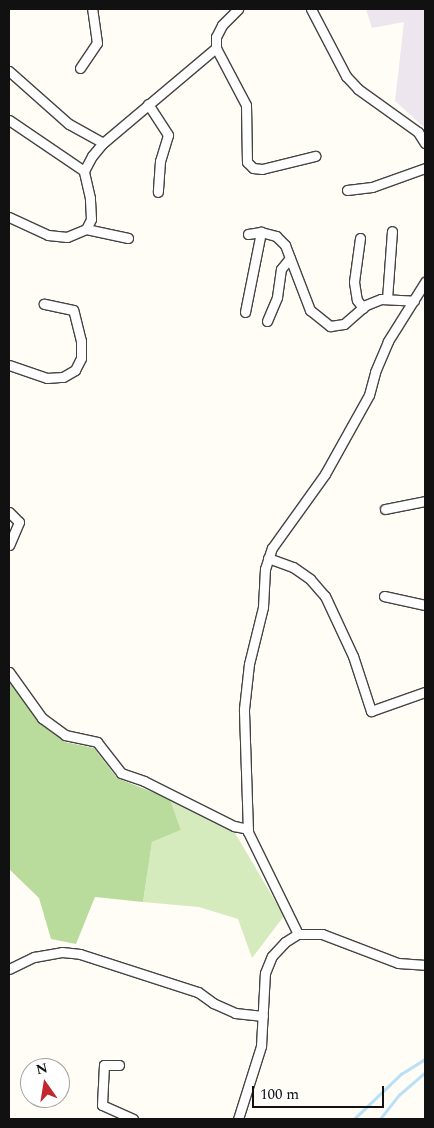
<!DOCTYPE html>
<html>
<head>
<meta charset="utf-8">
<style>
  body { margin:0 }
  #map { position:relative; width:434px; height:1128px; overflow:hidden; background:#fffdf5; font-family:Spectral,serif }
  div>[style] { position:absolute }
  .industrial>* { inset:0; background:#eee6ef }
  .green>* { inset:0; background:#d5ebbd }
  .forest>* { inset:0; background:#b9dc9c }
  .stream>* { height:2.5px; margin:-1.25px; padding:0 1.25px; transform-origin:1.25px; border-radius:1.25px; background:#b9e0f7 }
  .roads { filter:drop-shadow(1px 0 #444) drop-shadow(-1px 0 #444) drop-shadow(0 1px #444) drop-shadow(0 -1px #444) }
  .minor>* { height:9px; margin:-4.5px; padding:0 4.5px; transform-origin:4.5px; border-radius:4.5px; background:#fff }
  span { translate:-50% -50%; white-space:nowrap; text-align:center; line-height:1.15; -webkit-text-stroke:5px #fff; paint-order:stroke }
  .frame { position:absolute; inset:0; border:10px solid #111; pointer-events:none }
  .north { position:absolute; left:20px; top:1058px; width:50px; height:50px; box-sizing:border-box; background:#fff; border:1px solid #a0a0a0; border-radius:50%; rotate:347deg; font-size:14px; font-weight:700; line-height:20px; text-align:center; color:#111 }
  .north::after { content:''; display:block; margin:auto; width:18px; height:22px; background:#c4262e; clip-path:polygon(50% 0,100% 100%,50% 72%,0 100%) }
  .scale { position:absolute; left:252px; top:1086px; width:132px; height:22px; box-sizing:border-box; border:2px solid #111; border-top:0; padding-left:6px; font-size:15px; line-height:18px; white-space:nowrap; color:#111; -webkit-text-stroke:4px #fff; paint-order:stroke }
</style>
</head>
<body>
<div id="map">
  <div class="industrial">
    <div style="clip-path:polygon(366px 9px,425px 9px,425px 128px,395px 101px,404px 22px,372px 28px)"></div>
  </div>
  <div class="green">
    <div style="clip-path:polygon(170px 799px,235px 833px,284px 916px,252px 958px,238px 919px,199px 907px,143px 902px,152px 842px,181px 830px)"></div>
  </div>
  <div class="forest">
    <div style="clip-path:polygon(9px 678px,37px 719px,65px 742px,94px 748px,117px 778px,170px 799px,181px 830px,152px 842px,143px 902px,95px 897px,76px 944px,51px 939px,39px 898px,9px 869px)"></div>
  </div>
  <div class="stream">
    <div style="left:354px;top:1119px;width:65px;rotate:-43.8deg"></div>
    <div style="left:401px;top:1074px;width:28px;rotate:-32deg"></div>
    <div style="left:380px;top:1119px;width:31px;rotate:-52deg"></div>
    <div style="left:399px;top:1095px;width:35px;rotate:-41deg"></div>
  </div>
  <div class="roads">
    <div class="minor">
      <div style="left:311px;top:9px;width:76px;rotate:62.4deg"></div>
      <div style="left:346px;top:76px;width:18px;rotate:47deg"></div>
      <div style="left:358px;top:89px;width:74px;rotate:35.6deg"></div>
      <div style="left:418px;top:132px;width:13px;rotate:58deg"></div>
      <div style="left:216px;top:48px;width:64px;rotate:62.2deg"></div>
      <div style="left:246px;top:105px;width:57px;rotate:89deg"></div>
      <div style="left:247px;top:162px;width:8px;rotate:45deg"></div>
      <div style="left:253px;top:168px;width:9px;rotate:6deg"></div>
      <div style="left:262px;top:169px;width:55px;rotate:-13.8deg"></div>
      <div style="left:80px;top:68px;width:30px;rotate:-56deg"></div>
      <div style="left:97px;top:43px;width:34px;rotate:-98deg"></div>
      <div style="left:9px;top:71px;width:80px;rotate:41.5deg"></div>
      <div style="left:69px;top:124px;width:39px;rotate:29deg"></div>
      <div style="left:148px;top:104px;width:37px;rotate:57deg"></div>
      <div style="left:168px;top:135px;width:27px;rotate:107deg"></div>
      <div style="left:160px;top:161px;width:31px;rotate:94deg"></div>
      <div style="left:9px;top:120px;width:91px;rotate:34.2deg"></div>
      <div style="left:347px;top:190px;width:25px;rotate:-7deg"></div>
      <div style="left:372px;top:187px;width:56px;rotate:-19.7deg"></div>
      <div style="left:9px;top:217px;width:43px;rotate:24.8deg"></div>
      <div style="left:48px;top:235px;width:19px;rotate:6deg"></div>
      <div style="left:67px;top:237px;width:21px;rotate:-23deg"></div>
      <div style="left:86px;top:229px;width:11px;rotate:-63deg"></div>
      <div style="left:91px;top:219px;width:21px;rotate:-93deg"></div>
      <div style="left:90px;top:198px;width:28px;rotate:-103deg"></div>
      <div style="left:84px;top:171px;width:17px;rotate:-62deg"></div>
      <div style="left:92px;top:156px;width:17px;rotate:-50deg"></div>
      <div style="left:103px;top:143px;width:148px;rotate:-40.1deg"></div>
      <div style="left:216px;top:48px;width:11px;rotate:-90deg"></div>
      <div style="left:216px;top:37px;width:13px;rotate:-63deg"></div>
      <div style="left:222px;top:25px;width:23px;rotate:-45deg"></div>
      <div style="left:86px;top:229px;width:43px;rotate:12.1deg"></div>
      <div style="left:248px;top:234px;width:13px;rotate:-9deg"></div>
      <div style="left:261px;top:232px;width:16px;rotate:15deg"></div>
      <div style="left:276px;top:236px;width:13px;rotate:45deg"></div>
      <div style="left:285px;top:245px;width:70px;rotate:69deg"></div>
      <div style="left:310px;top:310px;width:26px;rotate:39deg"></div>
      <div style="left:330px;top:326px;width:14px;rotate:-8deg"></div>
      <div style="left:344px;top:324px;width:29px;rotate:-41deg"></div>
      <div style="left:366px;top:305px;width:16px;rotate:-22deg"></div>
      <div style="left:381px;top:299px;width:33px;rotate:3deg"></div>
      <div style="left:360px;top:238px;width:44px;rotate:97.8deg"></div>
      <div style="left:354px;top:282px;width:18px;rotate:81deg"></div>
      <div style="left:357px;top:300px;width:10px;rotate:53deg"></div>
      <div style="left:387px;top:299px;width:68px;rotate:-85.8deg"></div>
      <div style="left:245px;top:312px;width:82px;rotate:-78.7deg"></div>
      <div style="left:267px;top:321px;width:26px;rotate:-67deg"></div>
      <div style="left:277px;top:297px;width:28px;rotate:-82deg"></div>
      <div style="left:281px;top:269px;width:14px;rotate:-51deg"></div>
      <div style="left:9px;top:365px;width:40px;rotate:18.9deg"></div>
      <div style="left:47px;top:378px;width:16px;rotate:-4deg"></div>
      <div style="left:63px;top:377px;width:14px;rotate:-30deg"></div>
      <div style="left:75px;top:370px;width:13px;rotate:-63deg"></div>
      <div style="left:81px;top:358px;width:17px;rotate:-90deg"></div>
      <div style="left:81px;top:341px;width:32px;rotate:-104deg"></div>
      <div style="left:73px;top:310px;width:30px;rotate:-168deg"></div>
      <div style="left:385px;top:509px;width:41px;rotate:-11.3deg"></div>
      <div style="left:9px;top:512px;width:14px;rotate:45deg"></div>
      <div style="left:19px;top:522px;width:25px;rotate:113deg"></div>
      <div style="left:268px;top:558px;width:27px;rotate:20deg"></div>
      <div style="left:293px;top:567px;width:21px;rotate:35deg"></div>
      <div style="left:310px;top:579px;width:23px;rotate:49deg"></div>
      <div style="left:325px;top:596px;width:66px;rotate:65deg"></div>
      <div style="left:353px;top:656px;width:58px;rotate:71.9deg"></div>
      <div style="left:371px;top:711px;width:57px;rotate:-19.4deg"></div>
      <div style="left:384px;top:596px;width:42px;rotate:12.4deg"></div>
      <div style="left:9px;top:672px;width:57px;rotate:54.3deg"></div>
      <div style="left:42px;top:718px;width:29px;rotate:36deg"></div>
      <div style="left:65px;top:735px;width:33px;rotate:12deg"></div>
      <div style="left:97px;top:742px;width:39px;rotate:52deg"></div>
      <div style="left:121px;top:773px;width:24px;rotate:19deg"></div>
      <div style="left:144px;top:781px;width:101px;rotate:26.6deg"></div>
      <div style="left:234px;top:826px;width:14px;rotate:12deg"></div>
      <div style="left:298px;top:934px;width:114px;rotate:-116.1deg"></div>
      <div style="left:248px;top:832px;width:123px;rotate:-91.9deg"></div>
      <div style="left:244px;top:709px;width:45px;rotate:-83.7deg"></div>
      <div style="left:249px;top:664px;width:59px;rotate:-76.2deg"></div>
      <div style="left:263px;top:607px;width:38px;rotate:-87deg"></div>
      <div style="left:265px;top:569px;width:22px;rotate:-72deg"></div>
      <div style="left:272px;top:548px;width:91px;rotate:-54.4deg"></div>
      <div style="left:325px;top:474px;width:90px;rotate:-60.9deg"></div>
      <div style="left:369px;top:395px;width:24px;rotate:-75deg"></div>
      <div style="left:375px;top:372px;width:34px;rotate:-67deg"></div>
      <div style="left:388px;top:341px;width:70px;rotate:-57.9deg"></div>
      <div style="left:9px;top:969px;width:28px;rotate:-26deg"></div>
      <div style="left:34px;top:957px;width:28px;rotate:-10deg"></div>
      <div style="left:62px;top:952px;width:18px;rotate:6deg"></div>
      <div style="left:80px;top:954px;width:124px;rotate:17.9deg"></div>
      <div style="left:198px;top:992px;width:19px;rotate:36deg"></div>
      <div style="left:213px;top:1003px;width:24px;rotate:24deg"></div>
      <div style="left:235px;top:1013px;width:28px;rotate:6deg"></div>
      <div style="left:119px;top:1065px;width:15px;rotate:180deg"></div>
      <div style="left:104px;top:1065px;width:40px;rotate:92.9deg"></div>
      <div style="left:102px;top:1105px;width:34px;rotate:24deg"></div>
      <div style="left:238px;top:1119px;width:77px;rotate:-72.5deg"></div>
      <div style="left:261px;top:1046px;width:73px;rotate:-86.9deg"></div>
      <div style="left:265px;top:973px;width:18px;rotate:-68deg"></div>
      <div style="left:272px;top:956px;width:19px;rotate:-47deg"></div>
      <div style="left:285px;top:942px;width:15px;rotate:-32deg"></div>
      <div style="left:298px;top:934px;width:24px"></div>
      <div style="left:322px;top:934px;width:81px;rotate:20.9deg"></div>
      <div style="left:398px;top:963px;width:27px;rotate:4deg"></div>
    </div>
  </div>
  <div class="frame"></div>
  <div class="north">N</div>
  <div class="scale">100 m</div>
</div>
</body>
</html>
